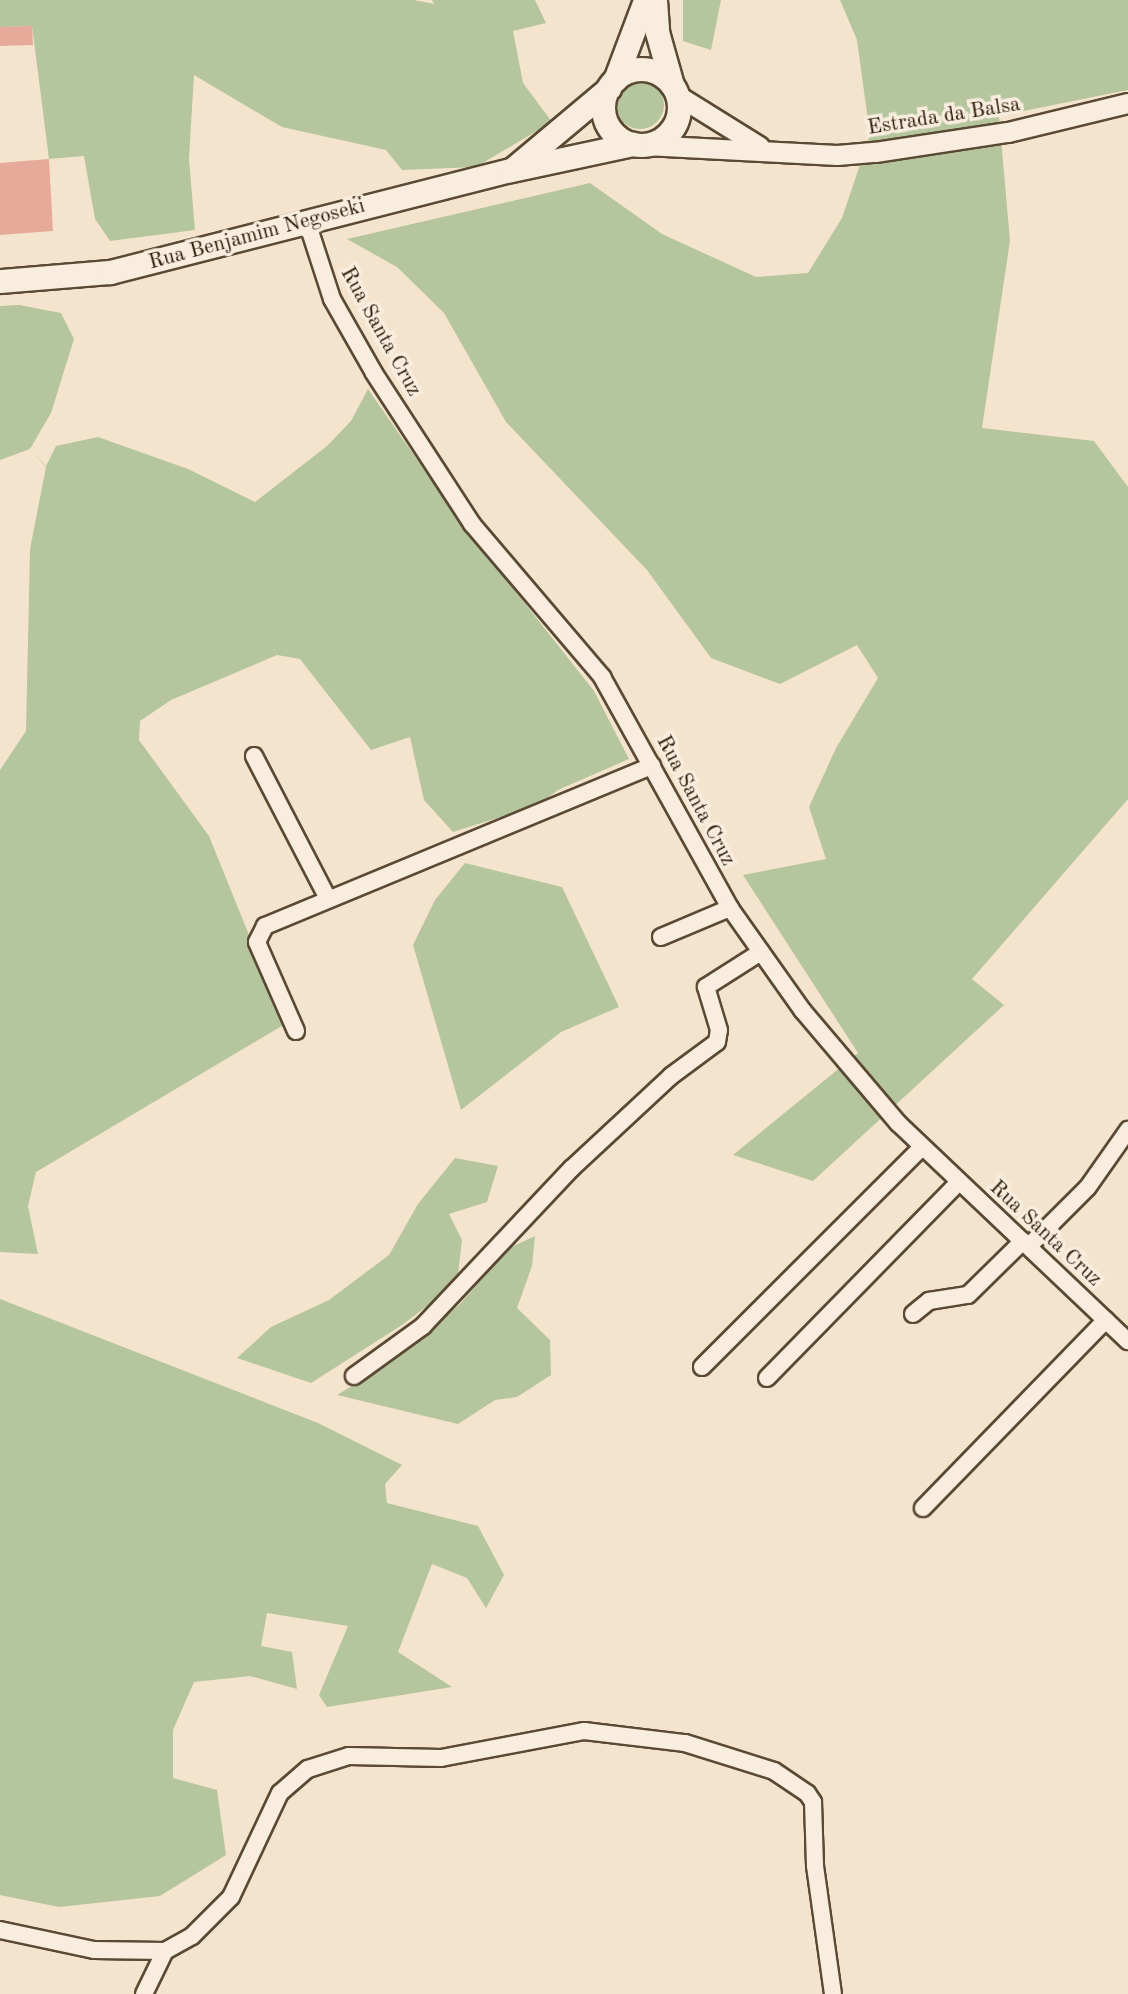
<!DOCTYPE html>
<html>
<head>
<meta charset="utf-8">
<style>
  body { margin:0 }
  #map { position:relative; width:1128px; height:1994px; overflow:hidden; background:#f5e4cd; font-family:"Old Standard TT",serif }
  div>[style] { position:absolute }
  .green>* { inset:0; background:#b5c59d }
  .round { border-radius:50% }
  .building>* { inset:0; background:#e6aa9a }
  .roads { filter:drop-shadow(2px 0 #5a4933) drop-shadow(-2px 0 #5a4933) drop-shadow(0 2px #5a4933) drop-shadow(0 -2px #5a4933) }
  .minor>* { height:16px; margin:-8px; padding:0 8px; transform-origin:8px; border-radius:8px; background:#f8edde }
  .tertiary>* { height:19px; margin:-9.5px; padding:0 9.5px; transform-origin:9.5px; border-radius:9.5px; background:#f8edde }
  .secondary>* { height:23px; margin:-11.5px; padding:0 11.5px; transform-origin:11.5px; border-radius:11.5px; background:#f8edde }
  .secondary>.ring { margin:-11.5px; padding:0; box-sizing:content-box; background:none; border:23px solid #f8edde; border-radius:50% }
  span { translate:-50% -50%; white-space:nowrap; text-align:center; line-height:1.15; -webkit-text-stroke:7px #f8edde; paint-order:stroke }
  .street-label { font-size:21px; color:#271500 }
</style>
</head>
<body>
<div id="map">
  <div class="green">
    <div style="clip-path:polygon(0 0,414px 0,434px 4px,432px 0,535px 0,546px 23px,513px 31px,523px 83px,552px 122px,476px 167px,402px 170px,386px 150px,282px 127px,194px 75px,189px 159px,195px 230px,110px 241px,95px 219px,84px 156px,49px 159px,32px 26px,0 27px)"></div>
    <div style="clip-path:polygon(683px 0,721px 0,711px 50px,683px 41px)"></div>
    <div style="clip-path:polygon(840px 0,1128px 0,1128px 90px,999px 116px,1010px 241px,982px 428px,1094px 441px,1128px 487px,1128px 799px,972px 979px,1004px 1005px,813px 1181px,733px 1155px,858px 1053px,743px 875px,826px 859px,809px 807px,836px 748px,878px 678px,857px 645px,780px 684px,711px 658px,647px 570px,506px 422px,444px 313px,397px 267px,347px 239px,590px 183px,662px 234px,756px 277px,808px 273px,842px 218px,870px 135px,857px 40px)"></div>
    <div class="round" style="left:616px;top:81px;width:48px;height:48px"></div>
    <div style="clip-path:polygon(19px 305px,61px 313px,74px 339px,51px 413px,30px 449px,46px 466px,56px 446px,98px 437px,188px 469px,255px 502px,327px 446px,351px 421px,368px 389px,459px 520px,594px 691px,629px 759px,558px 790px,538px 805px,453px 832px,424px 800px,410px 737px,371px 750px,300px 659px,277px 655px,171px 700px,140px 721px,139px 740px,209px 836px,285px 1024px,36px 1172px,28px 1206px,38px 1254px,0 1252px,0 770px,26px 731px,30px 549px,46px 467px,30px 449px,0 460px,0 306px)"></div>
    <div style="clip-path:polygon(465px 863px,562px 887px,619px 1007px,561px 1032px,461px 1110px,413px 945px,435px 900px)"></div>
    <div style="clip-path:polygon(455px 1158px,498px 1166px,487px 1202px,449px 1214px,462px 1240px,457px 1283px,402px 1325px,311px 1383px,237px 1358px,271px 1327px,329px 1300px,389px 1255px,418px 1204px)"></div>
    <div style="clip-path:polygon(535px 1236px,532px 1266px,517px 1308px,550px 1340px,551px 1375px,517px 1397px,495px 1400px,458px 1424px,337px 1395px,388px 1364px,460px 1304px,509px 1248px)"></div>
    <div style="clip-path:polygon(0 1299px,318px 1423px,402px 1465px,385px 1484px,387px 1503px,478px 1526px,504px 1575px,486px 1608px,467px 1578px,432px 1564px,398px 1652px,452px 1687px,327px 1707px,319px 1695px,348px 1626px,267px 1613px,261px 1646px,292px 1652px,297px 1689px,250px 1676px,194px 1682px,173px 1730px,173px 1778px,217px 1790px,226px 1855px,160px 1896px,59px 1907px,0 1895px)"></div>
  </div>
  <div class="building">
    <div style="clip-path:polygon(32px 26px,33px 45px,0 46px,0 27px)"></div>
    <div style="clip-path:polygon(49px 159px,53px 231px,0 235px,0 163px)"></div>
  </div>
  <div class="roads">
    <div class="minor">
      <div style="left:307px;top:222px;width:81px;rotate:72deg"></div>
      <div style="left:332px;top:299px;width:85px;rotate:60.4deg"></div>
      <div style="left:374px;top:373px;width:180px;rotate:57deg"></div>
      <div style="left:472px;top:524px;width:201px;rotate:49.6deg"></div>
      <div style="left:602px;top:677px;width:264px;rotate:61deg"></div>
      <div style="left:730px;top:908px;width:126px;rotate:54.7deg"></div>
      <div style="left:803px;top:1011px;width:147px;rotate:49.7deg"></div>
      <div style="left:898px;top:1123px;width:317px;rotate:43.5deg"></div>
      <div style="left:254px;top:756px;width:161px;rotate:62.6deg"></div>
      <div style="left:661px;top:937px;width:75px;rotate:-22.8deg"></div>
      <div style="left:296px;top:1031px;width:97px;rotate:-113.7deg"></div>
      <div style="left:257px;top:942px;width:18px;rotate:-63deg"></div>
      <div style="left:265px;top:926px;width:419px;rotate:-22.5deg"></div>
      <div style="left:1029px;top:1246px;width:83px;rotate:-45deg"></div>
      <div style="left:1088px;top:1187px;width:70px;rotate:-54.9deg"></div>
      <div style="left:913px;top:1314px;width:21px;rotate:-39deg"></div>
      <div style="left:929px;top:1301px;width:39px;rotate:-9deg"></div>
      <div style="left:968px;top:1295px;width:77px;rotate:-44.5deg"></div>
      <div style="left:702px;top:1367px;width:311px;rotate:-45deg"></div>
      <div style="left:354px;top:1376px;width:85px;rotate:-35.9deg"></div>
      <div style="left:423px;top:1326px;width:216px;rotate:-46.7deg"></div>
      <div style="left:571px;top:1169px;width:137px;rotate:-42.9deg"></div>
      <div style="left:671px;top:1076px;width:57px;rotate:-36.5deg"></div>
      <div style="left:717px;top:1042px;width:12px;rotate:-81deg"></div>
      <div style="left:719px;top:1030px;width:45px;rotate:-106.8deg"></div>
      <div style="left:706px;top:987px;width:65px;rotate:-32.5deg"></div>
      <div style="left:767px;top:1378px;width:274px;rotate:-45.6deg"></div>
      <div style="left:923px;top:1508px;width:262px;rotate:-45.8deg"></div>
      <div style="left:0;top:1930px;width:96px;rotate:12deg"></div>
      <div style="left:94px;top:1950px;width:71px;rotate:0.8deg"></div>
      <div style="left:144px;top:1994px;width:48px;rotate:-64deg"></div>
      <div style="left:165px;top:1951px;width:31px;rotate:-29deg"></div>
      <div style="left:192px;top:1936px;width:55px;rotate:-45deg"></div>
      <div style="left:231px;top:1897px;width:115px;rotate:-64.8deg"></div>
      <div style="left:280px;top:1793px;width:37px;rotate:-41deg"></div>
      <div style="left:308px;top:1769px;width:43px;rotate:-17.6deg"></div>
      <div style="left:349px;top:1756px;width:92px;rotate:1.2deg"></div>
      <div style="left:441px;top:1758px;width:146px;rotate:-10.7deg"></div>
      <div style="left:584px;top:1731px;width:102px;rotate:6.8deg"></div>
      <div style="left:685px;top:1743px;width:93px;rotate:17.5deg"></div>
      <div style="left:774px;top:1771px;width:40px;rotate:34deg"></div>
      <div style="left:807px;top:1793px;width:11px;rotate:56deg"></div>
      <div style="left:813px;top:1802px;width:64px;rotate:88.2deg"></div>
      <div style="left:815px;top:1866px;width:129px;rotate:82deg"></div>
    </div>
    <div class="tertiary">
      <div style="left:677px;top:95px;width:97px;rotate:31.9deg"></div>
      <div style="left:645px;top:145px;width:192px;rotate:3deg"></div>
      <div style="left:837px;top:155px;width:38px;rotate:-5deg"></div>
      <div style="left:875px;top:152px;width:134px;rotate:-8.6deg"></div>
      <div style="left:1008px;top:132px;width:123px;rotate:-13.6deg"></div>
    </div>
    <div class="secondary">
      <div style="left:655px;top:0;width:32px;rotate:86deg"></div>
      <div style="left:657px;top:32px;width:55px;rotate:74.2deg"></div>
      <div class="ring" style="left:603px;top:69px;width:53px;height:53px"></div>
      <div style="left:615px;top:80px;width:85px;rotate:-69.4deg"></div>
      <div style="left:515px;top:167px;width:123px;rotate:-40deg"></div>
      <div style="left:0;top:281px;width:110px;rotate:-4.7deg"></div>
      <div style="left:110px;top:272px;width:414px;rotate:-14.3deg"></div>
      <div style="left:511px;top:170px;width:125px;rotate:-12deg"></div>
    </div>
  </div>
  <div class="street-label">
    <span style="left:944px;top:117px;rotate:-9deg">Estrada da Balsa</span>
    <span style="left:257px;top:235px;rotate:-15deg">Rua Benjamim Negoseki</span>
    <span style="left:380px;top:332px;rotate:61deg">Rua Santa Cruz</span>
    <span style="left:695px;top:801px;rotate:62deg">Rua Santa Cruz</span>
    <span style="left:1045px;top:1234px;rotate:43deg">Rua Santa Cruz</span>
  </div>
</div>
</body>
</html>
